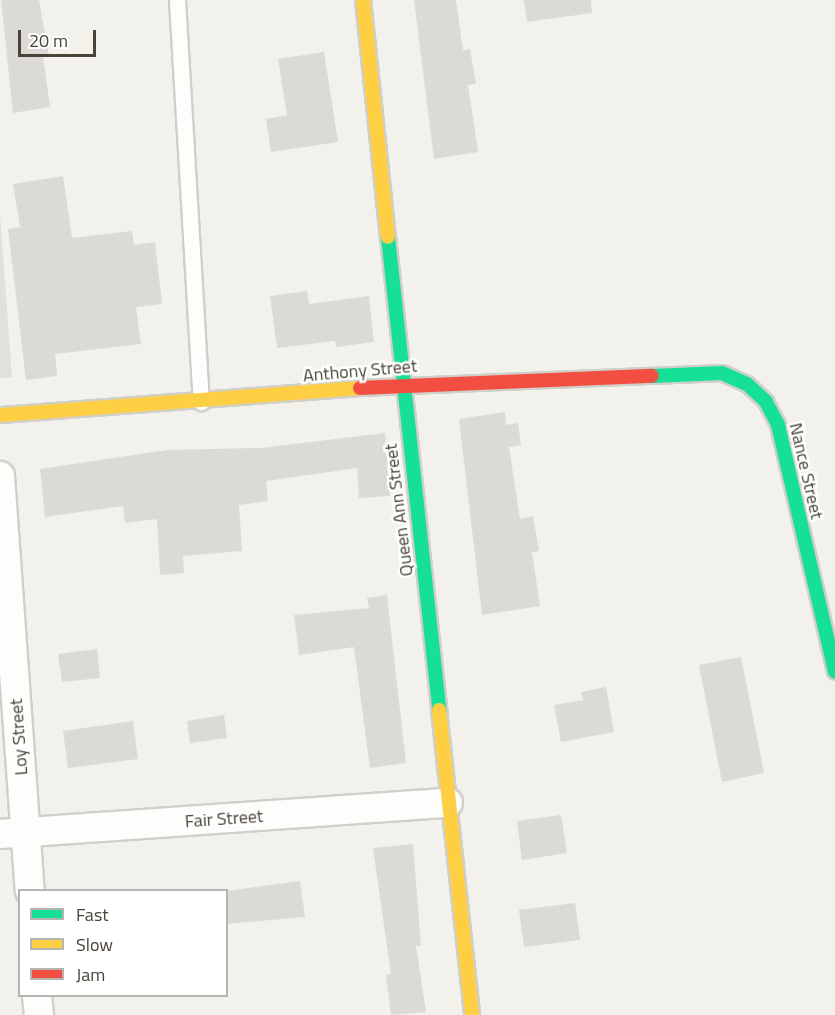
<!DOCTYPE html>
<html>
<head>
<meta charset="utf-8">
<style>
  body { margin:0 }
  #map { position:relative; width:835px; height:1015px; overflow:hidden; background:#f2f1ec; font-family:"Titillium Web",sans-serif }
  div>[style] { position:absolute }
  .industrial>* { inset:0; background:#e2e0da }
  .building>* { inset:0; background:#dcdad4 }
  .roads { filter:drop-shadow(2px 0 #d0cfc9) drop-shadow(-2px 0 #d0cfc9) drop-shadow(0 2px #d0cfc9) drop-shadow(0 -2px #d0cfc9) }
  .lane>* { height:15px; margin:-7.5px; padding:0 7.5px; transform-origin:7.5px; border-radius:7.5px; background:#fdfdfc }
  .street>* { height:28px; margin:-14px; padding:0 14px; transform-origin:14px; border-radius:14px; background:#fdfdfc }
  .fast>* { height:14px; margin:-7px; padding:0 7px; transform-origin:7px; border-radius:7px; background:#16e098 }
  .slow>* { height:14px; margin:-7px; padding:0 7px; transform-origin:7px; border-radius:7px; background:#ffcf43 }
  .jam>* { height:14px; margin:-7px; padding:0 7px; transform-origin:7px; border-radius:7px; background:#f24e42 }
  span { translate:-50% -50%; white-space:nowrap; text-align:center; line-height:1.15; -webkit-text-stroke:5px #fff; paint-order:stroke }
  .street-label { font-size:18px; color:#494437 }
  .legend { position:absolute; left:18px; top:889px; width:210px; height:108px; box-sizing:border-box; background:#fff; border:2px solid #b6b4af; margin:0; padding:8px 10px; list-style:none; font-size:18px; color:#494437 }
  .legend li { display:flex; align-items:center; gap:12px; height:30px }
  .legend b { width:30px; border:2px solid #b6b4af }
  .scale { position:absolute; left:18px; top:30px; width:78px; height:27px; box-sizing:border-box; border:3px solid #494437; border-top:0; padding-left:8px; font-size:18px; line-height:21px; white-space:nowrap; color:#494437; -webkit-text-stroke:4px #fff; paint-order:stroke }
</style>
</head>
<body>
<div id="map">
  <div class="industrial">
    <div style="clip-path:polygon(0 214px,12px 377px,0 378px)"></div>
  </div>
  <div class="building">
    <div style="clip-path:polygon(1px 0,39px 0,49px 56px,43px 56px,50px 107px,13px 113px)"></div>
    <div style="clip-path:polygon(414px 0,456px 0,463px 51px,470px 49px,476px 84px,468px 85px,478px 152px,434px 159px)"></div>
    <div style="clip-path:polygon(524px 0,591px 0,592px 13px,527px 22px)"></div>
    <div style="clip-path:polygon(324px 52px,338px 142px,271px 152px,266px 119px,287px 115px,278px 59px)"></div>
    <div style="clip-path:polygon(63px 176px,72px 238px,132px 231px,134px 245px,155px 242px,162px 304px,136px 307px,141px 344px,55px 354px,57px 376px,26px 380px,8px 229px,20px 227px,13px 184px)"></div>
    <div style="clip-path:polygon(307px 291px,309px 304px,369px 296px,374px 342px,336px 347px,335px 341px,277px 348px,270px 296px)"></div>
    <div style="clip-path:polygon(505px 412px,506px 425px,518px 423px,521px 445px,509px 447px,520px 519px,533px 516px,539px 551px,532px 552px,540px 606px,482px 615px,459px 419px)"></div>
    <div style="clip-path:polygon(385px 433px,390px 496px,359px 498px,357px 468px,266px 481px,268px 501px,239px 505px,242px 551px,183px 556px,184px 573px,160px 575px,157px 519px,125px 523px,123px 506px,45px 517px,40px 469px,167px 450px,261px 448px)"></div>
    <div style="clip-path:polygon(387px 595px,406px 763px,370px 768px,354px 647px,299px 655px,294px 615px,369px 608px,367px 598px)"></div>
    <div style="clip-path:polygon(97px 649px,100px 678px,62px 682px,58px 654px)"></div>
    <div style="clip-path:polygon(741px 657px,764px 773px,722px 782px,699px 665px)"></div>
    <div style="clip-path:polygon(606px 687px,614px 732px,561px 742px,554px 705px,583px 700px,581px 692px)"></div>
    <div style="clip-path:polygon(224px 715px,227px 738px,190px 743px,187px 721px)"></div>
    <div style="clip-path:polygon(133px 721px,138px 759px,68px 768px,63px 731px)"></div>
    <div style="clip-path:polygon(561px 815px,567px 853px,522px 860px,517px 821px)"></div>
    <div style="clip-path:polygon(413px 844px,421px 946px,416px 946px,426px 1012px,391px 1015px,386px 975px,391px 974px,373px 848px)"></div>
    <div style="clip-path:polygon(300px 881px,305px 917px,226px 924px,226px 891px)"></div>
    <div style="clip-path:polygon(575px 903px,580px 940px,524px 947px,519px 910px)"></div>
  </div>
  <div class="roads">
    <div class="lane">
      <div style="left:177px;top:0;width:403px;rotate:86.6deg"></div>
    </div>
    <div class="street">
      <div style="left:0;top:476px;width:415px;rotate:85.9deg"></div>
      <div style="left:0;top:834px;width:449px;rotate:-4deg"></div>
      <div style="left:37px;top:996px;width:19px;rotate:84deg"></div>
    </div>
    <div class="fast">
      <div style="left:388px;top:237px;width:476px;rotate:83.8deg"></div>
      <div style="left:652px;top:376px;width:70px;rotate:-2.5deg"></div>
      <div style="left:722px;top:373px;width:27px;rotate:24deg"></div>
      <div style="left:747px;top:384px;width:26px;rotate:43deg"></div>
      <div style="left:766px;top:402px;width:26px;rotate:62deg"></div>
      <div style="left:778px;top:425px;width:253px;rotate:77deg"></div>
    </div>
    <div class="slow">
      <div style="left:363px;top:0;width:238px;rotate:84deg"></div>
      <div style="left:0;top:415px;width:361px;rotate:-4.3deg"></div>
      <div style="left:439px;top:710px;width:307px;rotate:83.8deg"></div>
    </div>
    <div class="jam">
      <div style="left:360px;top:388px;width:292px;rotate:-2.4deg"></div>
    </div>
  </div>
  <div class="street-label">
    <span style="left:360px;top:371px;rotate:-5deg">Anthony Street</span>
    <span style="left:806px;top:471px;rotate:77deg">Nance Street</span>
    <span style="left:399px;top:510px;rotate:-97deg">Queen Ann Street</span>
    <span style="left:19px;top:737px;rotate:-94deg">Loy Street</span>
    <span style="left:224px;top:819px;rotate:-4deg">Fair Street</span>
  </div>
  <ul class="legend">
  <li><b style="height:8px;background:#16e098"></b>Fast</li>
  <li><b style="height:8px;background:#ffcf43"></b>Slow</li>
  <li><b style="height:8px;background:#f24e42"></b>Jam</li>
  </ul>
  <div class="scale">20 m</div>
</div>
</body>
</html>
